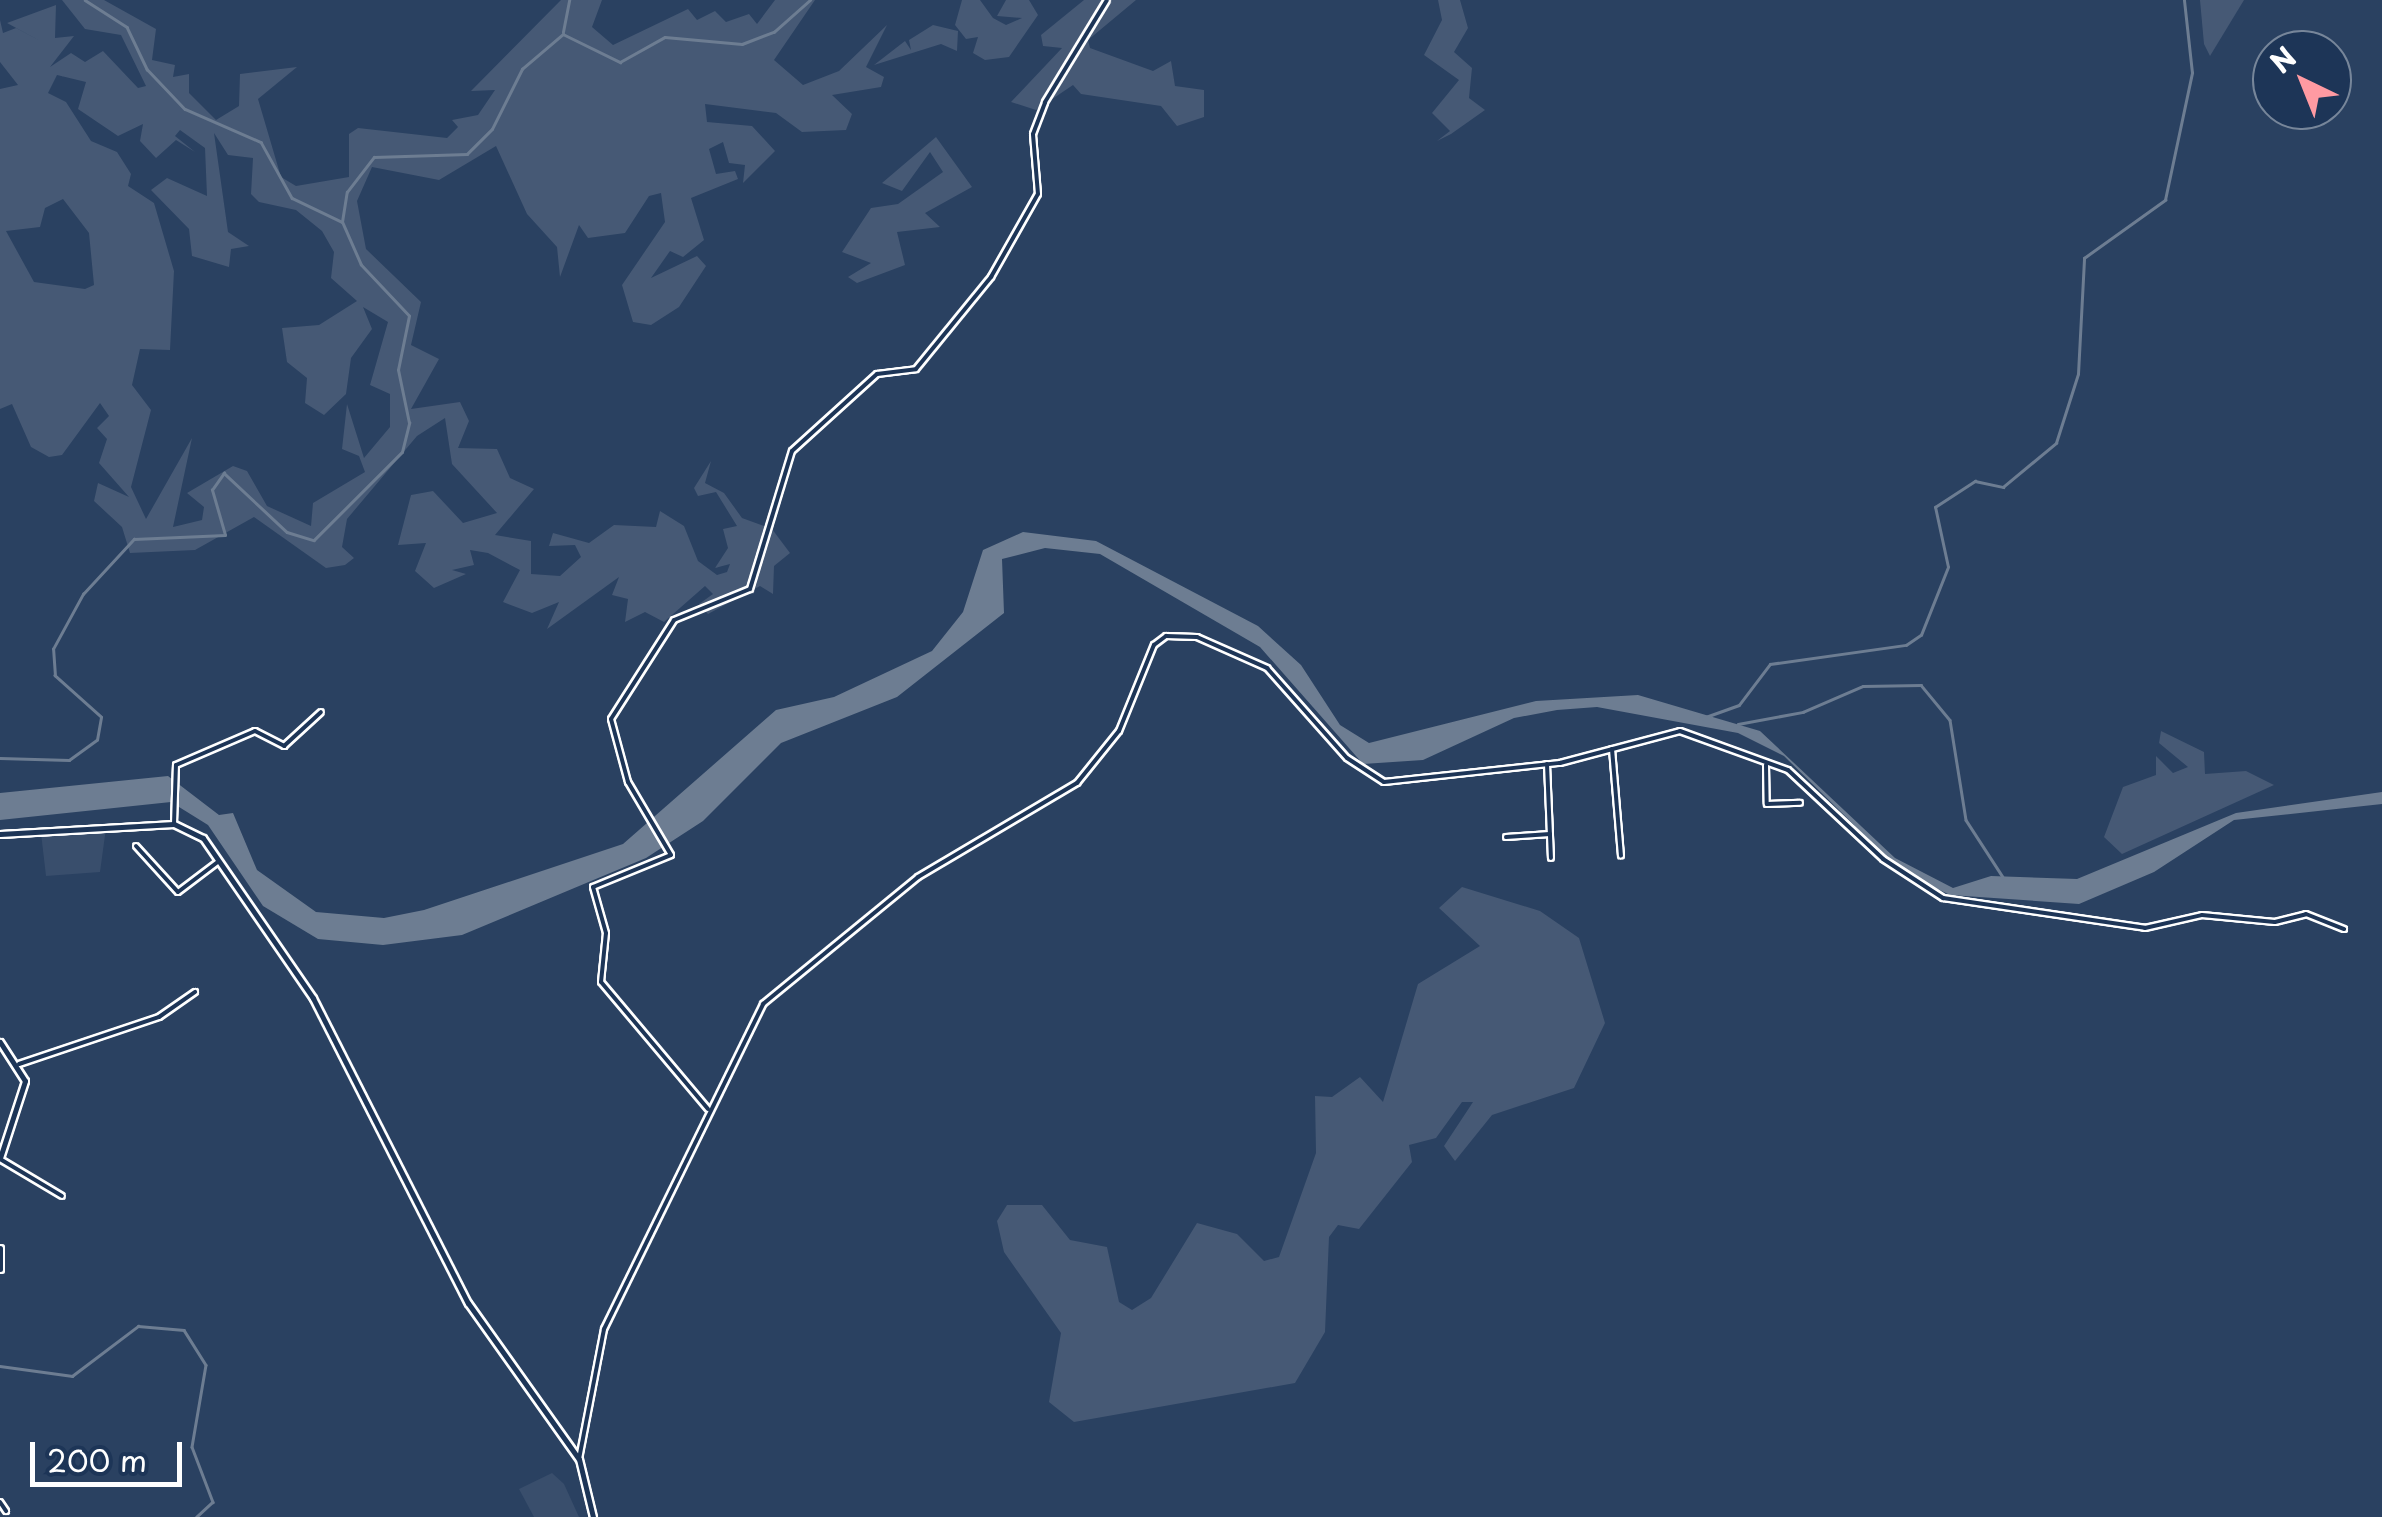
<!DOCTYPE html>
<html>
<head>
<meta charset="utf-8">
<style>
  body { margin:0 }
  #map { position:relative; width:2382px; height:1517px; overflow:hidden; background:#2a4161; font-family:"Playpen Sans",sans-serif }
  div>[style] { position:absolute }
  .built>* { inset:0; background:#394e6c }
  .green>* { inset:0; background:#465975 }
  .water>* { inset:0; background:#6d7d92 }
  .stream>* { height:2.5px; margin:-1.25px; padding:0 1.25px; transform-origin:1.25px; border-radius:1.25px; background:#6d7d92 }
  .roads { filter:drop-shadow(2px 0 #fff) drop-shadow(-2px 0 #fff) drop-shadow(0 2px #fff) drop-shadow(0 -2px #fff) }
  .minor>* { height:4px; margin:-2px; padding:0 2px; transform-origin:2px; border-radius:2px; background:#1d3557 }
  .tertiary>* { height:5px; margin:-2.5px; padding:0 2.5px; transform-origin:2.5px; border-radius:2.5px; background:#1d3557 }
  span { translate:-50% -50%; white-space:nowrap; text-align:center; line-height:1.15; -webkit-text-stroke:8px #1d3557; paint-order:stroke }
  .north { position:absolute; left:2252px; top:30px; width:100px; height:100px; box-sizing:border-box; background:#1d3557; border:2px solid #77869a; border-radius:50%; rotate:317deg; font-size:28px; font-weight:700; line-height:40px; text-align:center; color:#fff }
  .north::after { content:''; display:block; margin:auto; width:35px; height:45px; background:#ff9aa2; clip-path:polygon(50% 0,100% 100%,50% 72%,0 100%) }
  .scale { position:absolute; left:30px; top:1442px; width:152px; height:45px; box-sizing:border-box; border:5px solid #fff; border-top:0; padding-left:12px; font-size:30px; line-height:35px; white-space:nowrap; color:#fff; -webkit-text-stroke:8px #1d3557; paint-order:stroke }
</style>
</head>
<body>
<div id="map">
  <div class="built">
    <div style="clip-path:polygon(106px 828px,100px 872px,46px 876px,41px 833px)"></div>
    <div style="clip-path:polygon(552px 1473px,564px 1484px,579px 1517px,534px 1517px,519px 1489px)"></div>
  </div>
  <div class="green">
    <div style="clip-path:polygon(evenodd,62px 0,104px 0,156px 29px,152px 60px,175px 65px,173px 77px,189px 74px,189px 93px,216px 120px,239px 106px,240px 74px,297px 67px,258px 99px,281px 177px,296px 186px,349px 177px,349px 134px,358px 128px,447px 138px,458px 127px,452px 120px,478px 115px,495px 90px,471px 91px,561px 0,602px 0,592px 27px,613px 45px,688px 9px,697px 20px,715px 11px,726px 22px,749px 14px,757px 24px,775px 0,815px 0,774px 60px,803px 85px,839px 71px,887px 25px,866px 67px,884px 77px,881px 87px,832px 95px,852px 114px,846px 130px,802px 132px,776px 113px,705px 104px,707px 122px,752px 126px,775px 151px,743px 183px,745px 165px,729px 163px,723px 142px,709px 149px,716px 174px,735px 171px,738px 179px,691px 198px,704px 240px,683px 257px,670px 251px,651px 278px,697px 256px,706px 266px,679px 307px,651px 325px,633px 322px,622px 285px,665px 222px,661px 193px,649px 196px,625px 233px,588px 238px,579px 225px,560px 277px,557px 247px,527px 214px,496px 146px,439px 180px,372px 167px,357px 201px,366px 249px,421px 302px,411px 345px,439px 359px,411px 409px,460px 402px,469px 421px,458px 448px,497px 449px,510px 478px,534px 489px,495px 535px,531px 541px,531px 574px,560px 576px,581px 557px,575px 545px,549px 546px,553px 533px,589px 543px,614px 525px,656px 527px,660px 511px,684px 526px,698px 561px,717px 575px,727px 572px,730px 564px,715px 568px,728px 548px,723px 529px,737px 526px,716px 492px,698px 496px,694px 488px,711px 461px,705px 483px,724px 493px,742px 518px,772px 529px,790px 553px,774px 566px,773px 594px,760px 586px,708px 614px,699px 604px,713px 594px,705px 586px,664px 622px,645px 612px,625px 622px,628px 599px,612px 595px,619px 577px,547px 629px,559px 602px,532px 613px,503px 602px,520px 570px,488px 553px,470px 550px,474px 565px,452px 570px,466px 574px,434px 588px,415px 571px,426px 543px,398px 545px,411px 495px,433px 491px,463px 523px,497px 513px,452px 464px,445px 418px,417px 436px,347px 519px,342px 547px,354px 558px,345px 565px,326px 568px,254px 517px,195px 550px,130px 553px,122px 527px,94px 501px,98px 483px,129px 497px,99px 463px,107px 439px,97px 428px,109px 416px,100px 403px,62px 455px,49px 457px,31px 447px,12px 404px,0 409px,0 89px,18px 85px,0 62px,0 20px,3px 33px,16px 28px,44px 43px,7px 23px,56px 5px,55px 38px,74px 36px,50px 67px,71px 53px,85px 62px,103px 51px,138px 88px,146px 86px,121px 35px,85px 29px,62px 0,57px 75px,86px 82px,78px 109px,118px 136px,143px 124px,140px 141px,156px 158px,176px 140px,195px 152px,175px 136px,180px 130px,205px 148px,207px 196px,167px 178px,151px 190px,189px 229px,192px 256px,229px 267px,231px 249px,249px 246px,228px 232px,214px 133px,228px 155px,253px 158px,251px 194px,259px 202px,296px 210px,322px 231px,334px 252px,331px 278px,357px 301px,319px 325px,282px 328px,287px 362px,307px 378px,305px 403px,324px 415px,346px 394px,351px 358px,372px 329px,363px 307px,388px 322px,370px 385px,390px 394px,390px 427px,364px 458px,347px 404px,342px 449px,359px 456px,365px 472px,313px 503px,311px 526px,267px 506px,247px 471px,233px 466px,187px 493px,204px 507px,202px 520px,173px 527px,192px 438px,146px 519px,131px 487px,151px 410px,132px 385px,140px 349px,170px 350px,174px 271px,154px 203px,128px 186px,131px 174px,117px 152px,91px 141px,66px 102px,48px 93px,57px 75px,62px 0,63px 199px,89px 233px,94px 285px,85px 289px,34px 282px,6px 231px,40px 227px,45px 208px,63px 199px)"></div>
    <div style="clip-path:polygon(962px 0,980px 0,993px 18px,1006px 25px,1022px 18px,997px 16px,1006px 0,1029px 0,1038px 15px,1009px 57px,985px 60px,973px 53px,978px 37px,966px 39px,955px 25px)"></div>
    <div style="clip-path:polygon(1084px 0,1136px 0,1088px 40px,1090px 48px,1153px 71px,1171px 61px,1175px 86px,1204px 90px,1204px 117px,1177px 126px,1161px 106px,1081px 94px,1073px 85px,1036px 110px,1011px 102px,1062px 48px,1043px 46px,1041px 35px)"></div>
    <div style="clip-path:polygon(1438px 0,1460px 0,1468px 28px,1454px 52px,1472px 68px,1469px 98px,1485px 110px,1451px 134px,1437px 141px,1450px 131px,1432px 113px,1459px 80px,1424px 55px,1442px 20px)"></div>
    <div style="clip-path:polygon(2200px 0,2244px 0,2210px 56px,2204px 44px)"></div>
    <div style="clip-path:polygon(933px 25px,958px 31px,957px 51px,941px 44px,874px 65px,905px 41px,911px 50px,909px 40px)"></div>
    <div style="clip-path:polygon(936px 137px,972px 187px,925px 213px,940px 227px,897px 232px,905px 265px,857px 283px,848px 277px,871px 263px,842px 252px,871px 208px,898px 204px,943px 172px,930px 152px,902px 191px,882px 183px)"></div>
    <div style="clip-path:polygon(2161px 731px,2204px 752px,2205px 774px,2246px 771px,2274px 785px,2122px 854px,2104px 837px,2123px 787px,2156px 775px,2156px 756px,2173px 773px,2188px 767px,2159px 743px)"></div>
    <div style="clip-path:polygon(1462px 887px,1540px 911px,1579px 938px,1605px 1023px,1574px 1088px,1492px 1115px,1455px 1161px,1444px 1146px,1473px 1102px,1462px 1102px,1436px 1138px,1409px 1145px,1412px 1162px,1359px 1229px,1338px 1225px,1329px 1237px,1325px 1332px,1295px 1383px,1074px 1422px,1049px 1402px,1061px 1333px,1004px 1252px,997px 1221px,1007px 1205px,1042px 1205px,1070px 1240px,1107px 1247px,1119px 1302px,1132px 1310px,1151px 1298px,1197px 1223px,1237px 1234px,1264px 1261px,1279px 1257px,1316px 1153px,1315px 1096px,1332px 1097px,1360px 1077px,1383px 1102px,1418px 984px,1480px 946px,1439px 908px)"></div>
  </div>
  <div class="water">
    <div style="clip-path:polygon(1023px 532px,1096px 541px,1258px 626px,1301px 665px,1340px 725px,1369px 743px,1536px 701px,1638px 695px,1760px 731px,1895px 858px,1953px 888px,1991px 876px,2077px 879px,2236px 813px,2382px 792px,2382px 804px,2234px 820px,2154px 872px,2079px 904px,1950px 895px,1901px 871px,1784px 756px,1738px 733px,1597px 707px,1557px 710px,1514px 718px,1423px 760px,1363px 764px,1260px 647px,1100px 554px,1045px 548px,1002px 559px,1004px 613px,897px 697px,781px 743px,703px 821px,646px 858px,462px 935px,383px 945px,318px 939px,263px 906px,208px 825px,171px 802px,0 820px,0 793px,168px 776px,219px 815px,233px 813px,257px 870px,316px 912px,384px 918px,424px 910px,623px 844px,776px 710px,834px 697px,932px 651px,963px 612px,983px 550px)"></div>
  </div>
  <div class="stream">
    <div style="left:85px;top:0;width:50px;rotate:32.7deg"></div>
    <div style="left:127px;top:27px;width:47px;rotate:64.5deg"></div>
    <div style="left:147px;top:69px;width:55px;rotate:46.5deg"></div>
    <div style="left:185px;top:109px;width:83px;rotate:23.5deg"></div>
    <div style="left:261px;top:142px;width:64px;rotate:61deg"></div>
    <div style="left:292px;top:198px;width:55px;rotate:25.6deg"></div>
    <div style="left:563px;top:32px;width:33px;rotate:-79deg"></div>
    <div style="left:1700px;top:719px;width:41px;rotate:-19.7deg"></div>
    <div style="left:1739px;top:705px;width:51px;rotate:-52.9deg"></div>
    <div style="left:1770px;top:664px;width:137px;rotate:-8deg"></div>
    <div style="left:1906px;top:645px;width:18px;rotate:-34deg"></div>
    <div style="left:1921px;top:635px;width:73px;rotate:-68.3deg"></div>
    <div style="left:1948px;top:567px;width:61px;rotate:-102.2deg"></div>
    <div style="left:1935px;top:507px;width:48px;rotate:-33deg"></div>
    <div style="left:1975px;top:481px;width:29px;rotate:12deg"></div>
    <div style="left:2003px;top:487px;width:69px;rotate:-39.7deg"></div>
    <div style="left:2056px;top:443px;width:72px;rotate:-72.3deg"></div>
    <div style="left:2078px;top:374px;width:116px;rotate:-87deg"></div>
    <div style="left:2084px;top:258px;width:100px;rotate:-35.6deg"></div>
    <div style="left:2165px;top:200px;width:130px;rotate:-78deg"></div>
    <div style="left:2192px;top:73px;width:73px;rotate:-96.3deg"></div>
    <div style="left:1738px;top:724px;width:66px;rotate:-10.5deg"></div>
    <div style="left:1803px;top:712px;width:65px;rotate:-23.4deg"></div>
    <div style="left:1863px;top:686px;width:58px;rotate:-1deg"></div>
    <div style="left:1921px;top:685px;width:45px;rotate:50.4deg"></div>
    <div style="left:1950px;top:720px;width:101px;rotate:80.9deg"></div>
    <div style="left:1966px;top:820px;width:68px;rotate:57deg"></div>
    <div style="left:0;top:758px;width:69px;rotate:1.7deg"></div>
    <div style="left:69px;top:760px;width:34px;rotate:-36deg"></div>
    <div style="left:97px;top:740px;width:23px;rotate:-80deg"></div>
    <div style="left:101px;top:717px;width:62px;rotate:-138.3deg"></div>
    <div style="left:55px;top:676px;width:27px;rotate:-94deg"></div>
    <div style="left:53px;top:649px;width:63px;rotate:-61.4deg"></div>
    <div style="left:83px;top:594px;width:75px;rotate:-47.2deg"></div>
    <div style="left:134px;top:539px;width:91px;rotate:-2.5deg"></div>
    <div style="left:225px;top:535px;width:47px;rotate:-106.1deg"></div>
    <div style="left:212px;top:490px;width:21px;rotate:-55deg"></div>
    <div style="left:224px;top:473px;width:86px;rotate:43.1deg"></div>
    <div style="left:287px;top:532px;width:28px;rotate:17deg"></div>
    <div style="left:314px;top:540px;width:124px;rotate:-45deg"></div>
    <div style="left:402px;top:452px;width:30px;rotate:-76deg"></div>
    <div style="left:409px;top:423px;width:54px;rotate:-101.7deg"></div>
    <div style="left:398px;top:370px;width:55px;rotate:-78.5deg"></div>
    <div style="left:409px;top:316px;width:70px;rotate:-133.3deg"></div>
    <div style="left:361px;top:265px;width:47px;rotate:-113.8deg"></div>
    <div style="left:342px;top:222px;width:30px;rotate:-81deg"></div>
    <div style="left:347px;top:192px;width:44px;rotate:-52.4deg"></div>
    <div style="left:374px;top:157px;width:93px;rotate:-1.8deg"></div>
    <div style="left:467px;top:154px;width:35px;rotate:-45deg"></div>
    <div style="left:492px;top:129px;width:67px;rotate:-63.4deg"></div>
    <div style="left:522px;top:69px;width:54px;rotate:-40.5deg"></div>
    <div style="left:563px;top:34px;width:64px;rotate:26.2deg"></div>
    <div style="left:620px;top:62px;width:51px;rotate:-29.1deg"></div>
    <div style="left:665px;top:37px;width:77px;rotate:5.2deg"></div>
    <div style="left:742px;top:44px;width:34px;rotate:-21deg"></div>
    <div style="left:774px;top:32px;width:48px;rotate:-41.6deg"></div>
    <div style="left:0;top:1366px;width:73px;rotate:7.9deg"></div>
    <div style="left:72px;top:1376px;width:83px;rotate:-37.1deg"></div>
    <div style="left:138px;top:1326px;width:46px;rotate:5deg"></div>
    <div style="left:184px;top:1330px;width:41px;rotate:57.8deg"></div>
    <div style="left:206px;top:1365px;width:83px;rotate:99.7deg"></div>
    <div style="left:192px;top:1447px;width:59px;rotate:69.1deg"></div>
    <div style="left:213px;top:1502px;width:22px;rotate:137deg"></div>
  </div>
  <div class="roads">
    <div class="minor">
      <div style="left:1612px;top:749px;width:107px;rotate:85.2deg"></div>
      <div style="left:1547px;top:764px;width:94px;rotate:87.6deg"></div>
      <div style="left:1766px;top:765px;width:39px;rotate:89deg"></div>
      <div style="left:1767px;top:804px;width:33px;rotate:-2deg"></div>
      <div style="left:174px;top:824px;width:59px;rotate:-88.1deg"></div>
      <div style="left:176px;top:765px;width:86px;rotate:-23.3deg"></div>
      <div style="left:255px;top:731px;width:33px;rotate:27deg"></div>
      <div style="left:284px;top:746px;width:50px;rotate:-42.6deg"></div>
      <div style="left:1506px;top:837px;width:44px;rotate:-3.9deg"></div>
      <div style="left:136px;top:846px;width:62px;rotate:47.6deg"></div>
      <div style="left:178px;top:892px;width:51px;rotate:-37.1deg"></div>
      <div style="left:19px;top:1064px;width:148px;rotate:-18.6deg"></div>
      <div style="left:159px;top:1017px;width:44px;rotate:-34.8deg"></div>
      <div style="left:708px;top:1109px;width:166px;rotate:-130.1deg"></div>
      <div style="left:601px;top:982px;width:49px;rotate:-84.2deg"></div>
      <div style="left:606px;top:933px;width:48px;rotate:-105.8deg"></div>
      <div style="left:593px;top:887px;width:84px;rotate:-22.3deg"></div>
      <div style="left:671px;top:855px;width:85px;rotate:-120.5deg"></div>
      <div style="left:628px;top:782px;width:65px;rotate:-105.1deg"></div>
      <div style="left:611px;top:719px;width:117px;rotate:-57.5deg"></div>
      <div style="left:674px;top:620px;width:82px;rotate:-22.2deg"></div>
      <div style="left:750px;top:589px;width:144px;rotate:-73.1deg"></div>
      <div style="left:792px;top:451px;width:115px;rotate:-42.2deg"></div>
      <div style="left:877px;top:374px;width:39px;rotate:-7deg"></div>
      <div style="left:916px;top:369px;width:119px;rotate:-50.8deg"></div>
      <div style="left:991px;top:277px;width:95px;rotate:-60.5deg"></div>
      <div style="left:1038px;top:194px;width:60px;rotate:-94.8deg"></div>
      <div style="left:1033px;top:134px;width:34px;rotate:-69deg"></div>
      <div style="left:1045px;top:102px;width:119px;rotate:-58.7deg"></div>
      <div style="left:0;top:1159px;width:72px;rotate:30.8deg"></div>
      <div style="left:579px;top:1459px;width:132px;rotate:-79.1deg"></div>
      <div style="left:604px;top:1329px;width:362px;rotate:-63.9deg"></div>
      <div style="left:763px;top:1004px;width:200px;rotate:-39.3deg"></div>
      <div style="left:918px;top:877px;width:185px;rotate:-30.6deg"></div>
      <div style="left:1077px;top:783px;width:67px;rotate:-51.1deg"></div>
      <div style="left:1119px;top:731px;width:93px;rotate:-67.9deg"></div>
      <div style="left:1154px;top:645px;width:15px;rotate:-37deg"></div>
      <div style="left:1166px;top:636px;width:31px;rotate:2deg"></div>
      <div style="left:1197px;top:637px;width:77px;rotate:23.9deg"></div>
      <div style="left:1267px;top:668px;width:120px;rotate:48.4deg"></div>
      <div style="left:1347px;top:758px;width:44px;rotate:33deg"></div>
      <div style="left:1384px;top:782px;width:177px;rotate:-6.2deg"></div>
      <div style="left:1560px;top:763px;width:124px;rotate:-14.9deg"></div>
      <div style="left:1680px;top:731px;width:115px;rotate:19.9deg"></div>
      <div style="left:1788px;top:770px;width:130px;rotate:43.1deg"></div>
      <div style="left:1883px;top:859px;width:72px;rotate:33deg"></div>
      <div style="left:1943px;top:898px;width:204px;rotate:8.4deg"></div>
      <div style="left:2145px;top:928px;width:58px;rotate:-12.8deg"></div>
      <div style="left:2202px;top:915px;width:73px;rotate:5.5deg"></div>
      <div style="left:2275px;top:922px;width:32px;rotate:-14deg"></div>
      <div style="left:2306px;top:914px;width:41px;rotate:21.5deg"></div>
      <div style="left:0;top:1502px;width:11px;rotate:56deg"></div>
    </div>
    <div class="tertiary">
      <div style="left:0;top:834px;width:174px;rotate:-3.3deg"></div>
      <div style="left:174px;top:824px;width:32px;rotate:26deg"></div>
      <div style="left:203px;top:838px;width:194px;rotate:55.5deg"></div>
      <div style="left:313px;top:998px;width:342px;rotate:63.1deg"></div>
      <div style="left:468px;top:1303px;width:191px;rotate:54.6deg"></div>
      <div style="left:579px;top:1459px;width:60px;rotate:76.4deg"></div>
      <div style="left:0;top:1042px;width:46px;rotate:57.3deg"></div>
      <div style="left:25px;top:1081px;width:81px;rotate:108deg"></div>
      <div style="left:0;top:1248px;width:21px;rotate:90deg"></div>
    </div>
  </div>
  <div class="north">N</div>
  <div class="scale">200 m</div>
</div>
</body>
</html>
